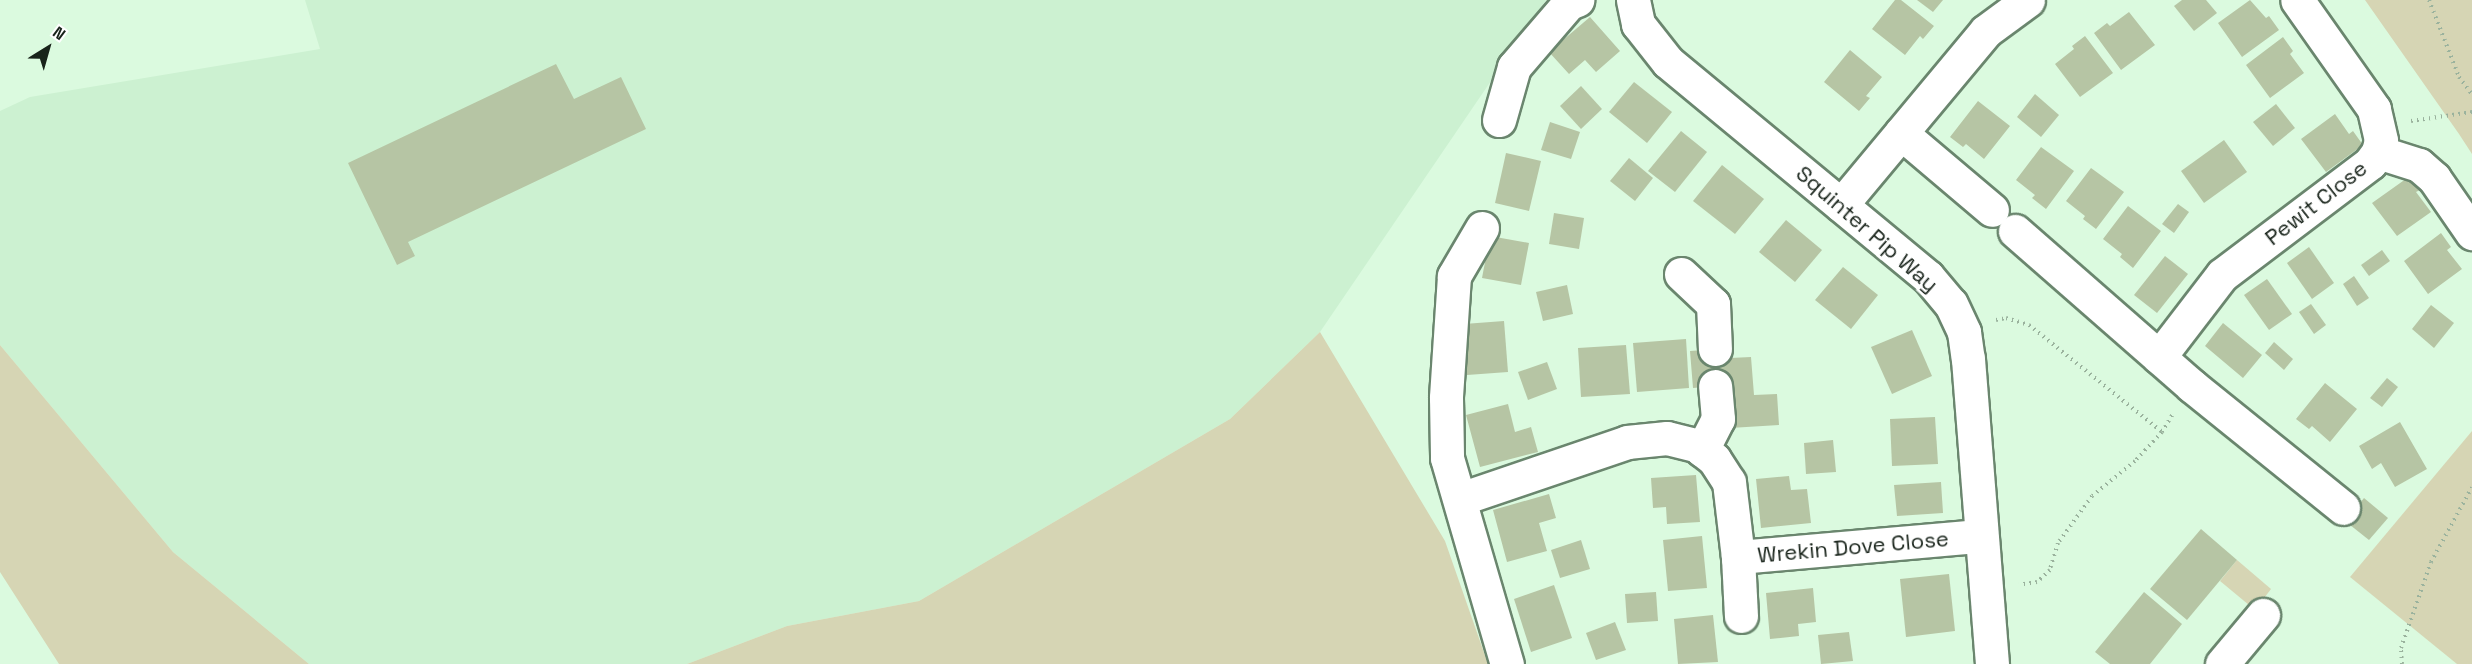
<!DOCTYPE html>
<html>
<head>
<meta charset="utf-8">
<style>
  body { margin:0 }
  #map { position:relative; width:2472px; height:664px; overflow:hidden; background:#dbfadf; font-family:"Space Grotesk",sans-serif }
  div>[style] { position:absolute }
  .built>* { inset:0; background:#ccf1d1 }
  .green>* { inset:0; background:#d6d5b4 }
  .building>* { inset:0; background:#b6c5a4 }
  .path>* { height:4px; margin-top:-2px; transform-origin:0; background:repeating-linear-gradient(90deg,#9ab29d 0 1.5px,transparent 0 6px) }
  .roads { filter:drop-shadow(2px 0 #6a866e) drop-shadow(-2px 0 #6a866e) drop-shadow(0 2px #6a866e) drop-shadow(0 -2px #6a866e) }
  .minor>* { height:33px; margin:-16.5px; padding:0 16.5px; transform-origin:16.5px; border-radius:16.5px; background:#fff }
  span { translate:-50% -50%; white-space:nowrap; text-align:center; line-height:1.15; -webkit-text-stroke:5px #fff; paint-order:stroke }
  .street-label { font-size:22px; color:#18231a }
  .north { position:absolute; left:18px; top:18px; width:60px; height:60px; -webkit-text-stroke:4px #fff; paint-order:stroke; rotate:37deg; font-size:16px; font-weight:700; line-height:24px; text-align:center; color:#18231a }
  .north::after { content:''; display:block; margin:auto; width:21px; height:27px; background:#18231a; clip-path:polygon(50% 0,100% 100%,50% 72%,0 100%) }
</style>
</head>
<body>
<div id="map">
  <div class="built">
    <div style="clip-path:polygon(305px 0,1546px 0,1320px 332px,1230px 419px,919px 601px,787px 626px,687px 664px,309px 664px,173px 552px,0 345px,0 111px,30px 97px,320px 49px)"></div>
  </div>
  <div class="green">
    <div style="clip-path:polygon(2365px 0,2472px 0,2472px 154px,2459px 134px)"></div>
    <div style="clip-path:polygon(1320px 332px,1445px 541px,1488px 664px,687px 664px,787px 626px,919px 601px,1230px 419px)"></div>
    <div style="clip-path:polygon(0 345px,173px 552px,309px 664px,59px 664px,0 572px)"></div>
    <div style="clip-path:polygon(2472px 431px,2472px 664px,2457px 664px,2350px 577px)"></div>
    <div style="clip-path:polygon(2237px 560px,2271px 589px,2255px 610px,2220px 581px)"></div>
  </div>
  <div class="building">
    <div style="clip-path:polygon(1895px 0,1901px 0,1934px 26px,1923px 39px,1920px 36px,1905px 55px,1872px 29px)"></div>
    <div style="clip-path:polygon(1917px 0,1943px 0,1933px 12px)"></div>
    <div style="clip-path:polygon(2182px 0,2206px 0,2217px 13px,2194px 31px,2174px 6px)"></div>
    <div style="clip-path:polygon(2250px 0,2266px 18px,2269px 16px,2279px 30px,2242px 57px,2218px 23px)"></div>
    <div style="clip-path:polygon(2129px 12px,2155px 45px,2121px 70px,2094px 33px,2107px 23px,2110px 26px)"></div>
    <div style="clip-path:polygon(1590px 17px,1620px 51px,1596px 72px,1585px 60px,1569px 74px,1549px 52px)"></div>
    <div style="clip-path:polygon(2085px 36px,2113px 73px,2080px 97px,2055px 64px,2074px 49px,2072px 46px)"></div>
    <div style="clip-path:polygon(2283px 37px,2293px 51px,2290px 54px,2304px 73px,2270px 98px,2246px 65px)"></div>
    <div style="clip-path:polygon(1850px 50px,1882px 77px,1866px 96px,1870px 98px,1859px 111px,1824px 82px)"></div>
    <div style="clip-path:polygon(556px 64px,574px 99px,621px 77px,646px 129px,408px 242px,415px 256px,397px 265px,348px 163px)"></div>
    <div style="clip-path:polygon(1634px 82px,1672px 112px,1647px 143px,1609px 112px)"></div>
    <div style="clip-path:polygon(1581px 86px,1602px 109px,1581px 129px,1560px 106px)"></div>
    <div style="clip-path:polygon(2035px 94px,2059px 115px,2041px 137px,2017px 117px)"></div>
    <div style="clip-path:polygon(1978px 101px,2010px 126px,1984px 159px,1966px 144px,1963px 147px,1950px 137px)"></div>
    <div style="clip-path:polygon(2276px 104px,2295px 128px,2273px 146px,2253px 122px)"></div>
    <div style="clip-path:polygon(2335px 114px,2349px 134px,2353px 131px,2363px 145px,2326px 172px,2301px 139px)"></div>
    <div style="clip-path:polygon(1550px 122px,1580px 132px,1571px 159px,1541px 150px)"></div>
    <div style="clip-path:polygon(1681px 131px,1707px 152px,1675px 192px,1648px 171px)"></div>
    <div style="clip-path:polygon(2224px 140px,2247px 172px,2204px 203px,2181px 171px)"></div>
    <div style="clip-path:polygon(2041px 147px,2074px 171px,2046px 209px,2032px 198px,2035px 195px,2016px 180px)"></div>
    <div style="clip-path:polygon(1506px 153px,1541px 161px,1529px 211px,1495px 203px)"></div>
    <div style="clip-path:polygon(1629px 158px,1653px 178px,1635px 201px,1610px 181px)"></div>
    <div style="clip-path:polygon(1722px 165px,1764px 199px,1735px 234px,1693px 201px)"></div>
    <div style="clip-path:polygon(2091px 168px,2124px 192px,2096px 229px,2083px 219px,2085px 216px,2066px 201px)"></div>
    <div style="clip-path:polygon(2410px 176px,2420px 190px,2416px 192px,2431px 212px,2397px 236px,2372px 203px)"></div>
    <div style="clip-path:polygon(2178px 204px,2189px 212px,2174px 233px,2162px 224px)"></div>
    <div style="clip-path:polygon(2128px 206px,2161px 231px,2133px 268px,2120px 257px,2122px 254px,2103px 239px)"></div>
    <div style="clip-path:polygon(1554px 213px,1584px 218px,1579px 249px,1549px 244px)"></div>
    <div style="clip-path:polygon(1786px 220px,1822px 250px,1795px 282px,1759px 252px)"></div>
    <div style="clip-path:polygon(2441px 233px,2451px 247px,2447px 250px,2462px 269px,2428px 294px,2404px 261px)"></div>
    <div style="clip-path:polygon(1490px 236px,1529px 243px,1521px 285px,1482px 278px)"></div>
    <div style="clip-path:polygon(2309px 247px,2334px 283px,2312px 299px,2287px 263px)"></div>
    <div style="clip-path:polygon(2382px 250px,2390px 261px,2369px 276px,2361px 265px)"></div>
    <div style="clip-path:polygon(2165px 256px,2188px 274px,2157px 313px,2134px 295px)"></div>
    <div style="clip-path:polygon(1843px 267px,1878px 295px,1851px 329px,1815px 300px)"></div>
    <div style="clip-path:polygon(2354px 276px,2369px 298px,2357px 306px,2343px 284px)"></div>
    <div style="clip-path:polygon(2267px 279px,2292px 314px,2269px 330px,2244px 295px)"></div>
    <div style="clip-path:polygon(1567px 285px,1573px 314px,1543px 321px,1536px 292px)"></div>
    <div style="clip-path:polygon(2311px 304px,2326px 325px,2314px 334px,2299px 312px)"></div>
    <div style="clip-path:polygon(2431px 305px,2454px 323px,2434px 348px,2412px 329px)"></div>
    <div style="clip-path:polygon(1504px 321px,1508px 372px,1467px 375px,1464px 324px)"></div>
    <div style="clip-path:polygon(2223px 323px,2262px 355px,2243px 378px,2205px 346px)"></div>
    <div style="clip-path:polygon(1912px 330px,1932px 376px,1892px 394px,1871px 347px)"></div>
    <div style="clip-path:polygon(1686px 339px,1689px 388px,1637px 392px,1633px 343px)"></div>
    <div style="clip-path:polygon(2274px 342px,2293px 359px,2284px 370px,2265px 353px)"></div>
    <div style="clip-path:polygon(1626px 345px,1630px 394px,1581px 397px,1578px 348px)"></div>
    <div style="clip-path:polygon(1729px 348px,1730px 358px,1751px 357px,1754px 395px,1777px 394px,1779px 425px,1730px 428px,1727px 385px,1693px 388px,1690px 351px)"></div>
    <div style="clip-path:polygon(1547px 362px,1557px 389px,1528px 400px,1518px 372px)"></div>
    <div style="clip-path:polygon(2387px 378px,2398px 387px,2382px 407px,2370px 398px)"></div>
    <div style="clip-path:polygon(2325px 383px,2357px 409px,2330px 442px,2312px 426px,2309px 429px,2296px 419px)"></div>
    <div style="clip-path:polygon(1508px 404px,1515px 432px,1531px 427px,1538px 452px,1480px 467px,1466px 415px)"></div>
    <div style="clip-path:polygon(1935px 417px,1938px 464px,1892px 466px,1890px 419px)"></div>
    <div style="clip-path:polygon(2400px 422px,2427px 469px,2395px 487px,2381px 463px,2372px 469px,2359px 446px)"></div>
    <div style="clip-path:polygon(1833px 440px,1836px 472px,1806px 474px,1804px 443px)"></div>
    <div style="clip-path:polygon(1696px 475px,1700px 522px,1667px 524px,1666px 507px,1653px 508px,1651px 478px)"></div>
    <div style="clip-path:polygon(1789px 476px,1791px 490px,1807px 489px,1811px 523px,1761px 528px,1756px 479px)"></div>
    <div style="clip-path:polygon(1941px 482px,1943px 513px,1897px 516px,1894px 485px)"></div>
    <div style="clip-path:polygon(1549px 494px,1556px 518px,1539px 523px,1547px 551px,1507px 562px,1493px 510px)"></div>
    <div style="clip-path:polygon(2364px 498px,2388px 518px,2369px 540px,2345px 521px)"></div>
    <div style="clip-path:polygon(2201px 529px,2237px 560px,2187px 620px,2150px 589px)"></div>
    <div style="clip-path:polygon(1702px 536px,1707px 588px,1668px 591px,1663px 540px)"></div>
    <div style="clip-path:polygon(1581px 540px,1590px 569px,1560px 578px,1551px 550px)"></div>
    <div style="clip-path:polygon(1949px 574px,1955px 631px,1906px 637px,1900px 579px)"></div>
    <div style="clip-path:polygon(1554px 585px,1572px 638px,1531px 652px,1514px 599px)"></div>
    <div style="clip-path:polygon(1813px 588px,1816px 622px,1798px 624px,1799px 636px,1770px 639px,1766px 593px)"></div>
    <div style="clip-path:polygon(1656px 592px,1658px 621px,1627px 623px,1625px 594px)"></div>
    <div style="clip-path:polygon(2144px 592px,2182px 624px,2150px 664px,2110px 664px,2095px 652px)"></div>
    <div style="clip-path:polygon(1713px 615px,1718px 662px,1678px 664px,1674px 619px)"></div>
    <div style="clip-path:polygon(1615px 622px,1626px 650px,1596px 660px,1586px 633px)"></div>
    <div style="clip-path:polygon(1849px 632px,1853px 661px,1821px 664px,1818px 635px)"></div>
  </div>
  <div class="path">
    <div style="left:2429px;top:0;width:83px;rotate:68.7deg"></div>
    <div style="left:2459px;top:77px;width:21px;rotate:53deg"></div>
    <div style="left:2411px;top:121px;width:62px;rotate:-8.4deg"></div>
    <div style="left:1996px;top:320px;width:10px;rotate:-11deg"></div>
    <div style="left:2006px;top:318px;width:24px;rotate:17deg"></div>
    <div style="left:2029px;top:325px;width:171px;rotate:38.8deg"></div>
    <div style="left:2162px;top:432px;width:40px;rotate:133deg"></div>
    <div style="left:2135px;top:461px;width:55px;rotate:140.9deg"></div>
    <div style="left:2092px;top:496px;width:58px;rotate:125.9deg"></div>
    <div style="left:2058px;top:543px;width:28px;rotate:107deg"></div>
    <div style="left:2050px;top:570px;width:18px;rotate:137deg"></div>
    <div style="left:2037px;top:582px;width:18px;rotate:171deg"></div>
    <div style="left:2162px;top:432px;width:21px;rotate:-59deg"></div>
    <div style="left:2402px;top:664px;width:16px;rotate:-94deg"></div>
    <div style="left:2401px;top:648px;width:91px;rotate:-70.8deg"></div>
    <div style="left:2431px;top:562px;width:85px;rotate:-61.3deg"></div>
  </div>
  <div class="roads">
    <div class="minor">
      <div style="left:1633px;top:0;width:25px;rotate:78deg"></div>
      <div style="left:1638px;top:24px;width:48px;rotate:51.7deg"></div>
      <div style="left:1668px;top:62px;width:337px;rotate:39.6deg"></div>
      <div style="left:1928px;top:277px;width:35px;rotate:50deg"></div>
      <div style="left:1951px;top:304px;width:31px;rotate:65deg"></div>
      <div style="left:1964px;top:332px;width:27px;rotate:82deg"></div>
      <div style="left:1968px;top:359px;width:306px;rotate:85.5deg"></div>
      <div style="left:1499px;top:120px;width:55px;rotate:-74.2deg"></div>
      <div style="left:1514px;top:67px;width:84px;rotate:-49.3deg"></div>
      <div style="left:1569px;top:3px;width:9px;rotate:-21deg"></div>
      <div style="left:1901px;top:133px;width:119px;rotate:40.2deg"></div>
      <div style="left:2378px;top:152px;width:43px;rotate:17.6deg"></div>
      <div style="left:2419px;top:165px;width:20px;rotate:41deg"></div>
      <div style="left:2434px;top:178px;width:67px;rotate:55.4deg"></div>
      <div style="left:1841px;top:205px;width:226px;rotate:-50.2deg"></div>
      <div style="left:1986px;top:31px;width:52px;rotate:-36.4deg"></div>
      <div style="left:1482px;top:228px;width:56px;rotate:120.3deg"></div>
      <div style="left:1454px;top:276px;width:122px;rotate:93.8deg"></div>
      <div style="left:1446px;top:398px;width:60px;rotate:89deg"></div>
      <div style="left:1447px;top:458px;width:215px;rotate:73.8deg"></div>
      <div style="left:2015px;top:231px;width:235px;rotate:41.2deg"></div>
      <div style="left:2192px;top:386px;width:194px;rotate:38.9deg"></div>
      <div style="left:1681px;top:274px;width:44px;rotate:43.2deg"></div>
      <div style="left:1713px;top:304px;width:45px;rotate:87.5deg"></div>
      <div style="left:2159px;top:357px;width:103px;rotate:-52.5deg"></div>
      <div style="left:2222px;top:275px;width:186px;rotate:-37.1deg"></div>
      <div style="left:2370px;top:163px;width:14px;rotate:-54deg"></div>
      <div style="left:2378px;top:152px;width:12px;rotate:-76deg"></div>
      <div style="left:2381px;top:140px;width:32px;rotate:-103deg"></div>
      <div style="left:2374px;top:109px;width:133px;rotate:-125.2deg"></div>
      <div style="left:1702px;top:450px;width:35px;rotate:-63deg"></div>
      <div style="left:1718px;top:419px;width:33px;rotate:-95deg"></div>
      <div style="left:1460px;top:499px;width:176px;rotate:-18.8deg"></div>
      <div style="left:1627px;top:442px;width:40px;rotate:-5.7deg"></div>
      <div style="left:1667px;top:438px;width:30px;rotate:14deg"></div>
      <div style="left:1696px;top:445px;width:23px;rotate:38deg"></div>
      <div style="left:1714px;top:459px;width:27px;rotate:57deg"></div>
      <div style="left:1729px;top:482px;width:76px;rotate:83.2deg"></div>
      <div style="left:1738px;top:557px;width:243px;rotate:-5deg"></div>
      <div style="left:1738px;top:557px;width:59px;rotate:87.1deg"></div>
      <div style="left:2222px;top:664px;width:64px;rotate:-50.1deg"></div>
    </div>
  </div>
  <div class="street-label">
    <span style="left:2316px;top:203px;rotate:-38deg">Pewit Close</span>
    <span style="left:1867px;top:229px;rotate:41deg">Squinter Pip Way</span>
    <span style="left:1853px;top:547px;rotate:-5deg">Wrekin Dove Close</span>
  </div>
  <div class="north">N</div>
</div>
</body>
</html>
